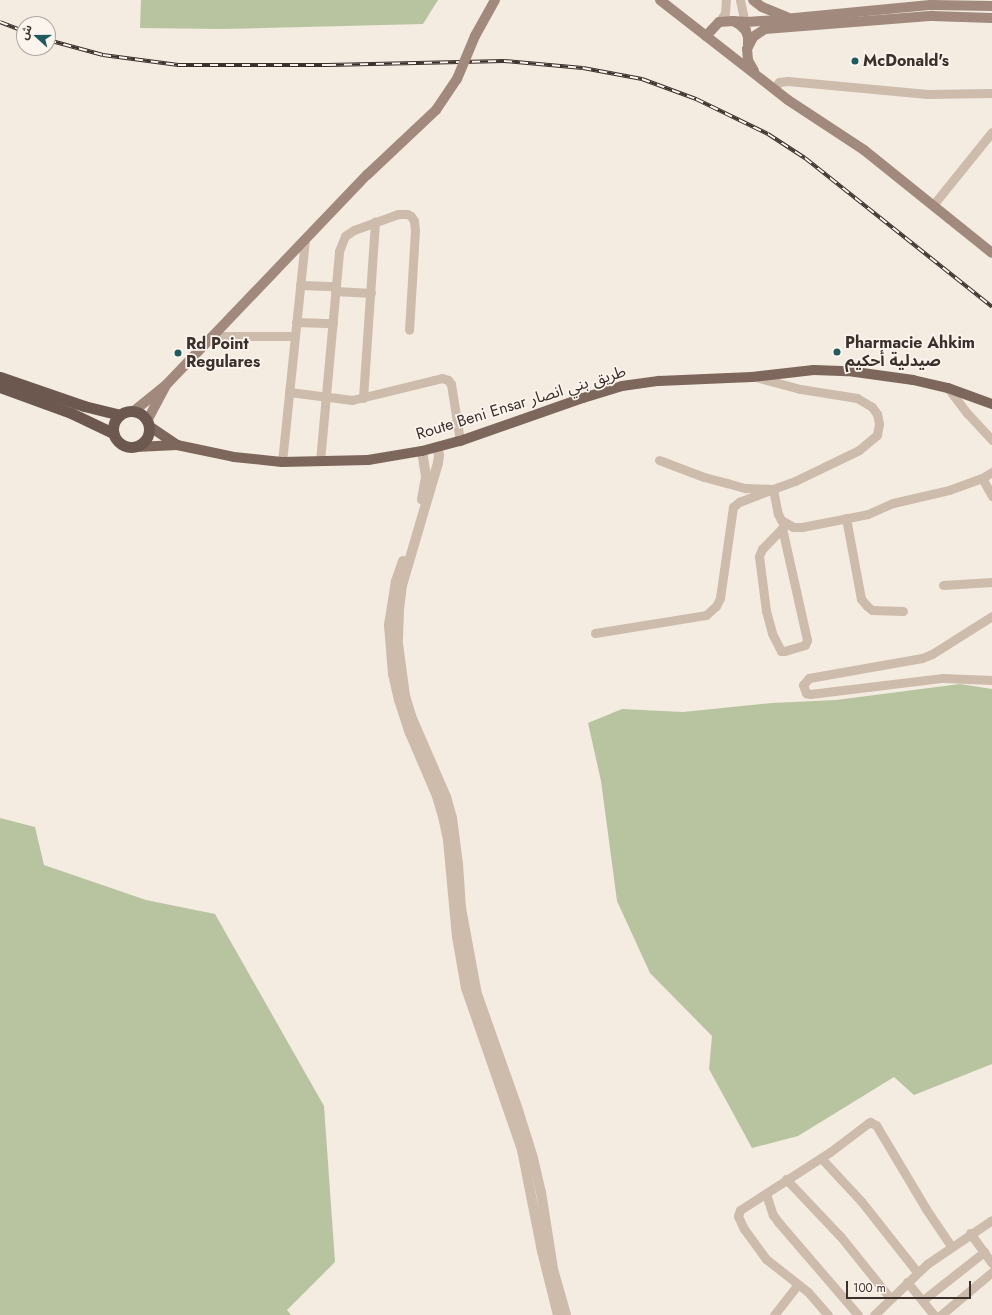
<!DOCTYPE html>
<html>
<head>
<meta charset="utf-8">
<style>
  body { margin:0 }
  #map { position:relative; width:992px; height:1315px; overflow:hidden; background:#f4ebe1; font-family:Jost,"Noto Sans Arabic",sans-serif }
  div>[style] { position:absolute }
  .green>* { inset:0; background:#b8c4a0 }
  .minor>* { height:9px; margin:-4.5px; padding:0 4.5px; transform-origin:4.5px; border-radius:4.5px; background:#cdbbac }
  .tertiary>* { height:10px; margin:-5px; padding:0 5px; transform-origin:5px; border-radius:5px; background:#cdbbac }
  .secondary>* { height:10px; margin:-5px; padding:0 5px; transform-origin:5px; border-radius:5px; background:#a18a7d }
  .primary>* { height:10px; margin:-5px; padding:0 5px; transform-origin:5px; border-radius:5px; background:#7d675c }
  .trunk>* { height:11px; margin:-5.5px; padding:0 5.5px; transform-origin:5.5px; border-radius:5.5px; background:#6c584f }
  .trunk>.ring { margin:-5.5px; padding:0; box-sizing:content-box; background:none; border:11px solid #6c584f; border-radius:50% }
  .rail>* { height:4px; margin-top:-2px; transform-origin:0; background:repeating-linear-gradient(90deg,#fbf5ee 0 8px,#3b302b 0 16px); box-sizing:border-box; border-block:1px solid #3b302b }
  .secondary-bridge>* { height:10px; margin:-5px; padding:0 5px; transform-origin:5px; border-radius:5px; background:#a18a7d }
  .dots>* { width:11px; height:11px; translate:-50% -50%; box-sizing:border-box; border:2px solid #fbf5ee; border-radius:50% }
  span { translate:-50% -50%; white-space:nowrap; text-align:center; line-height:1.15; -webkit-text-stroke:3.5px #fbf5ee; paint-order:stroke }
  .poi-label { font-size:16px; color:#3b302b; font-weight:700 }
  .left { translate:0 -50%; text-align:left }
  .street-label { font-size:16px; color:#3b302b }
  .north { position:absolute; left:16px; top:16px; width:40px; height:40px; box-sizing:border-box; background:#fbf5ee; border:1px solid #aea6a0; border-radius:50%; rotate:291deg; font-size:11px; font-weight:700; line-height:16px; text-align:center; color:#3b302b }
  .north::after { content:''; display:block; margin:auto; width:14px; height:18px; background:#1f5a5e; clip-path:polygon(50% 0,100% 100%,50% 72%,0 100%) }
  .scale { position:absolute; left:846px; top:1281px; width:125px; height:18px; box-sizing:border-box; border:2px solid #3b302b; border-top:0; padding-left:5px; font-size:12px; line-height:14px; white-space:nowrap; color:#3b302b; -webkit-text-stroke:3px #fbf5ee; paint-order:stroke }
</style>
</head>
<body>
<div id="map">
  <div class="green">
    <div style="clip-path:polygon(141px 0,438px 0,423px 24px,221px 29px,140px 28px)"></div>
    <div style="clip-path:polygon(960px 684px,992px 689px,992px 1064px,914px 1095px,894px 1077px,798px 1136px,752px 1148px,709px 1069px,712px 1036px,650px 973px,617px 901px,601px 781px,588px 723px,622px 709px,683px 712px,772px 703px,836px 700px)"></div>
    <div style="clip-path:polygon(0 818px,35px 827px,44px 865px,146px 900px,215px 914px,324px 1106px,335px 1262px,287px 1310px,291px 1315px,0 1315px)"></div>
  </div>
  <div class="minor">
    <div style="left:740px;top:0;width:29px;rotate:78deg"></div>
    <div style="left:719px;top:22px;width:11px;rotate:-56deg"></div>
    <div style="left:725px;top:13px;width:13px;rotate:-86deg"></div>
    <div style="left:774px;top:88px;width:8px;rotate:-50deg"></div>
    <div style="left:779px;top:82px;width:9px;rotate:-6deg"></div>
    <div style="left:788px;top:81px;width:140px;rotate:5.3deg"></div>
    <div style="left:927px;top:94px;width:65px;rotate:-0.9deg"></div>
    <div style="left:933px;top:205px;width:94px;rotate:-51.1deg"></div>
    <div style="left:300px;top:285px;width:36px;rotate:2deg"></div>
    <div style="left:335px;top:291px;width:36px;rotate:3deg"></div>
    <div style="left:296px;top:322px;width:37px;rotate:2deg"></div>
    <div style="left:215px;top:336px;width:79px"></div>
    <div style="left:948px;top:388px;width:31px;rotate:53deg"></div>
    <div style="left:967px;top:413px;width:37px;rotate:47deg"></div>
    <div style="left:289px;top:392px;width:64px;rotate:7.2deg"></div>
    <div style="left:352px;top:400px;width:84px;rotate:-13.7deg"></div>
    <div style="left:434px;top:380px;width:8px;rotate:-14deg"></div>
    <div style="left:442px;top:378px;width:6px;rotate:18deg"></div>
    <div style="left:448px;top:380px;width:5px;rotate:53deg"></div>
    <div style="left:451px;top:384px;width:58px;rotate:81deg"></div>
    <div style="left:363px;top:398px;width:177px;rotate:-86.1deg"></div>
    <div style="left:659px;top:460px;width:48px;rotate:20.7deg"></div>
    <div style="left:704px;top:477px;width:24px;rotate:15deg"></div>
    <div style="left:727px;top:483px;width:19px;rotate:16deg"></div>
    <div style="left:745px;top:488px;width:28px;rotate:2deg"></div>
    <div style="left:773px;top:489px;width:23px;rotate:-20deg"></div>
    <div style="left:795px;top:481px;width:71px;rotate:-25.8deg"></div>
    <div style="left:859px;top:450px;width:23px;rotate:-40deg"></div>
    <div style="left:877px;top:435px;width:11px;rotate:-80deg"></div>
    <div style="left:879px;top:424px;width:10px;rotate:-101deg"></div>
    <div style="left:877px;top:414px;width:9px;rotate:-126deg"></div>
    <div style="left:872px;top:407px;width:17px;rotate:-149deg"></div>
    <div style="left:857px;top:398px;width:58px;rotate:-171deg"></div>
    <div style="left:800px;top:389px;width:46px;rotate:-164.7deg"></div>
    <div style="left:320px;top:461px;width:211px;rotate:-84.8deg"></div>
    <div style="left:339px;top:251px;width:16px;rotate:-68deg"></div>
    <div style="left:345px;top:236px;width:11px;rotate:-34deg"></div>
    <div style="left:354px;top:230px;width:47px;rotate:-20deg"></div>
    <div style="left:398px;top:214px;width:9px"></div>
    <div style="left:407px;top:214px;width:4px;rotate:27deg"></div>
    <div style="left:411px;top:216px;width:6px;rotate:59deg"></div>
    <div style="left:414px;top:221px;width:9px;rotate:84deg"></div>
    <div style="left:415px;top:230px;width:100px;rotate:93.4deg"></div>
    <div style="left:282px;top:462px;width:222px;rotate:-84.1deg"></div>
    <div style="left:982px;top:478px;width:21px;rotate:61deg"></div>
    <div style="left:846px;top:518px;width:82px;rotate:79.5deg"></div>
    <div style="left:861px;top:599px;width:9px;rotate:49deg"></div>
    <div style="left:867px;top:606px;width:6px;rotate:39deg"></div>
    <div style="left:872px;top:610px;width:31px;rotate:2deg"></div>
    <div style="left:782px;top:528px;width:115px;rotate:77.4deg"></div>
    <div style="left:807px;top:640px;width:5px;rotate:112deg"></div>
    <div style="left:805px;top:645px;width:22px;rotate:164deg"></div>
    <div style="left:784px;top:651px;width:3px;rotate:180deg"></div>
    <div style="left:781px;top:651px;width:20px;rotate:-117deg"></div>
    <div style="left:772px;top:633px;width:23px;rotate:-105deg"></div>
    <div style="left:766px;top:611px;width:55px;rotate:-97.3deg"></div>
    <div style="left:759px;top:556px;width:8px;rotate:-67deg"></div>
    <div style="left:762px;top:549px;width:35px;rotate:-46deg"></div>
    <div style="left:943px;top:585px;width:49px;rotate:-3.5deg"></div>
    <div style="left:992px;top:616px;width:71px;rotate:147.7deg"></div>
    <div style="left:932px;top:654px;width:11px;rotate:158deg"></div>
    <div style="left:922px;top:658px;width:115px;rotate:170deg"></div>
    <div style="left:809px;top:678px;width:9px;rotate:131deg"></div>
    <div style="left:803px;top:685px;width:9px;rotate:69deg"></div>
    <div style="left:806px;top:693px;width:4px;rotate:14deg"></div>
    <div style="left:810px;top:694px;width:134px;rotate:-6.9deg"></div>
    <div style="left:943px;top:678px;width:49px;rotate:2.3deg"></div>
    <div style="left:595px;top:633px;width:112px;rotate:-9.2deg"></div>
    <div style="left:706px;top:615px;width:13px;rotate:-42deg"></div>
    <div style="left:716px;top:606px;width:9px;rotate:-63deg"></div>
    <div style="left:720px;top:598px;width:92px;rotate:-81.9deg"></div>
    <div style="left:733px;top:507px;width:8px;rotate:-40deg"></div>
    <div style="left:739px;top:502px;width:36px;rotate:-21deg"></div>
    <div style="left:773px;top:489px;width:25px;rotate:79deg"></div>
    <div style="left:778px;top:514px;width:7px;rotate:63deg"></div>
    <div style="left:781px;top:520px;width:14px;rotate:30deg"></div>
    <div style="left:793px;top:527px;width:9px"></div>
    <div style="left:802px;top:527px;width:67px;rotate:-11.1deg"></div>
    <div style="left:868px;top:514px;width:27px;rotate:-24deg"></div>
    <div style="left:893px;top:503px;width:57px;rotate:-13.1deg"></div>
    <div style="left:949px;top:490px;width:35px;rotate:-20deg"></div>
    <div style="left:982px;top:478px;width:12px;rotate:-31deg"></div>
    <div style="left:821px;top:1158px;width:59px;rotate:47.1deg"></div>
    <div style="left:861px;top:1201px;width:90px;rotate:51.7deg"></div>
    <div style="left:786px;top:1179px;width:80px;rotate:46.5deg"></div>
    <div style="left:841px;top:1237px;width:78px;rotate:51.2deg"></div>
    <div style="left:766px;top:1194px;width:22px;rotate:72deg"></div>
    <div style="left:773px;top:1215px;width:10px;rotate:53deg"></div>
    <div style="left:779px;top:1223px;width:121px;rotate:49.3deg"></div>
    <div style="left:970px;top:1233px;width:37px;rotate:54deg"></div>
    <div style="left:907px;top:1282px;width:43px;rotate:50.7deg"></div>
    <div style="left:923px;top:1300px;width:78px;rotate:-38.2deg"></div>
    <div style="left:774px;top:1315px;width:39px;rotate:-52deg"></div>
    <div style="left:828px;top:1315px;width:30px;rotate:-131deg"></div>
    <div style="left:808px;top:1292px;width:53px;rotate:-141.8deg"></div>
    <div style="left:766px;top:1259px;width:37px;rotate:-126deg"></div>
    <div style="left:744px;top:1229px;width:14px;rotate:-115deg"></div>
    <div style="left:738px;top:1216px;width:6px;rotate:-72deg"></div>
    <div style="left:740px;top:1210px;width:107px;rotate:-32.8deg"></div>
    <div style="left:830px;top:1152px;width:46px;rotate:-37.1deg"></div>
    <div style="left:867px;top:1124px;width:4px;rotate:-34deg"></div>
    <div style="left:870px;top:1122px;width:7px;rotate:27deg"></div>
    <div style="left:876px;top:1125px;width:98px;rotate:59.2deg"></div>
    <div style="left:926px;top:1209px;width:45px;rotate:56deg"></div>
    <div style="left:874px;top:1315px;width:74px;rotate:-43.9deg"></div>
    <div style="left:927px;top:1264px;width:78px;rotate:-34.1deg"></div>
    <div style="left:941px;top:1315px;width:67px;rotate:-40.1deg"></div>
  </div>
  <div class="tertiary">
    <div style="left:437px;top:447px;width:8px;rotate:76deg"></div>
    <div style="left:439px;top:455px;width:8px;rotate:97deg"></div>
    <div style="left:438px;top:463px;width:127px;rotate:106.4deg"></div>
    <div style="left:402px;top:585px;width:24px;rotate:97deg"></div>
    <div style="left:399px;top:609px;width:35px;rotate:92deg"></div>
    <div style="left:398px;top:644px;width:52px;rotate:82.3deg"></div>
    <div style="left:405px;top:696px;width:21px;rotate:73deg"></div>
    <div style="left:411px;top:716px;width:88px;rotate:66.6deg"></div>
    <div style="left:446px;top:797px;width:22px;rotate:74deg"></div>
    <div style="left:452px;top:818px;width:46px;rotate:82.6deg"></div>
    <div style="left:458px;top:864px;width:44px;rotate:86.1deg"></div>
    <div style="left:461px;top:908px;width:87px;rotate:79.5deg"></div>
    <div style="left:477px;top:994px;width:123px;rotate:70.5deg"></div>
    <div style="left:518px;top:1110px;width:50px;rotate:72.6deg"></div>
    <div style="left:533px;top:1158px;width:35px;rotate:77deg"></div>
    <div style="left:541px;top:1192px;width:78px;rotate:81.1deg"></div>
    <div style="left:553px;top:1269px;width:48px;rotate:74.2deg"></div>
    <div style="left:422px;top:451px;width:26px;rotate:81deg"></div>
    <div style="left:426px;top:477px;width:23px;rotate:100deg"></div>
    <div style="left:403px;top:561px;width:21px;rotate:109deg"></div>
    <div style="left:396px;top:581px;width:45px;rotate:99deg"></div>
    <div style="left:389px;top:625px;width:49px;rotate:85.3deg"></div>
    <div style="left:393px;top:674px;width:27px;rotate:77deg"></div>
    <div style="left:399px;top:700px;width:35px;rotate:72deg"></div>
    <div style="left:410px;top:733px;width:69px;rotate:66.8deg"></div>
    <div style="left:437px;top:796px;width:26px;rotate:74deg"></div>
    <div style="left:444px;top:821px;width:19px;rotate:78deg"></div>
    <div style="left:448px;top:840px;width:97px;rotate:84.7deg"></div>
    <div style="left:457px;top:937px;width:52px;rotate:80deg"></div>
    <div style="left:466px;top:988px;width:171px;rotate:70.9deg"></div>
    <div style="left:522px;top:1150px;width:103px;rotate:78.8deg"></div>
    <div style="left:542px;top:1251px;width:66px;rotate:76deg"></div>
  </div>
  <div class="secondary">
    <div style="left:660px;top:0;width:162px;rotate:38deg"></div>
    <div style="left:788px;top:100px;width:91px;rotate:33.3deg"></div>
    <div style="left:864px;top:150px;width:164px;rotate:38.8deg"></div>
    <div style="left:753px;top:0;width:11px;rotate:38deg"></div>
    <div style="left:762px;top:7px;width:27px;rotate:22deg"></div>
    <div style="left:733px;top:21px;width:14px;rotate:4deg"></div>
    <div style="left:747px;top:22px;width:27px;rotate:-4deg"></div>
    <div style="left:774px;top:20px;width:158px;rotate:-5.5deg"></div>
    <div style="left:931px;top:5px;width:61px;rotate:0.9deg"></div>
    <div style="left:475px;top:36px;width:41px;rotate:-60.9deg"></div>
    <div style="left:706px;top:36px;width:19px;rotate:-47deg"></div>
    <div style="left:719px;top:22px;width:14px;rotate:-4deg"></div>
    <div style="left:733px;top:21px;width:7px;rotate:27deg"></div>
    <div style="left:739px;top:24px;width:10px;rotate:45deg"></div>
    <div style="left:746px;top:31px;width:6px;rotate:72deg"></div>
    <div style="left:748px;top:37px;width:9px;rotate:90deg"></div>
    <div style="left:754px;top:71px;width:13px;rotate:-119deg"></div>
    <div style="left:748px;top:60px;width:11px;rotate:-95deg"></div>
    <div style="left:747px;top:49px;width:13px;rotate:-63deg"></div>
    <div style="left:753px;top:37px;width:14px;rotate:-34deg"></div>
    <div style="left:765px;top:29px;width:168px;rotate:-4.5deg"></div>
    <div style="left:932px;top:16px;width:60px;rotate:1.9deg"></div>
    <div style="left:134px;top:411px;width:41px;rotate:-39.1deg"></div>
    <div style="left:166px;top:385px;width:291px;rotate:-46.3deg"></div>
    <div style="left:367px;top:175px;width:95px;rotate:-43.3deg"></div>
    <div style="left:436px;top:110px;width:37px;rotate:-56deg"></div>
    <div style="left:147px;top:421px;width:38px;rotate:-62deg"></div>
  </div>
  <div class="primary">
    <div style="left:149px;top:426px;width:34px;rotate:34deg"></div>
    <div style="left:136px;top:447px;width:41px;rotate:-2.8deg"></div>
    <div style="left:177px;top:445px;width:58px;rotate:11.9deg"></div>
    <div style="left:234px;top:457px;width:48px;rotate:5.9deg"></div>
    <div style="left:282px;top:462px;width:86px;rotate:-1.3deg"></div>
    <div style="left:368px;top:460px;width:55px;rotate:-9.5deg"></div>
    <div style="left:422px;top:451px;width:39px;rotate:-15deg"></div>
    <div style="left:460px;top:441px;width:130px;rotate:-19.3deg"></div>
    <div style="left:583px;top:398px;width:41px;rotate:-17.1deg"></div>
    <div style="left:622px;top:386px;width:37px;rotate:-8deg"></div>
    <div style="left:659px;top:381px;width:93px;rotate:-2.5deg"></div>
    <div style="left:752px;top:377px;width:62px;rotate:-6.4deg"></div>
    <div style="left:814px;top:370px;width:34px;rotate:2deg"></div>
    <div style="left:848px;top:371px;width:66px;rotate:7.9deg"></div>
    <div style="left:913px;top:380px;width:36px;rotate:13deg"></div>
    <div style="left:948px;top:388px;width:47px;rotate:20deg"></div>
  </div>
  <div class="trunk">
    <div style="left:0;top:377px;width:89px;rotate:19deg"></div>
    <div style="left:84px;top:406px;width:37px;rotate:14deg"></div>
    <div style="left:0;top:387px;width:76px;rotate:20.1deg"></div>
    <div style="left:71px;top:413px;width:47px;rotate:25.5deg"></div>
    <div class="ring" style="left:113px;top:411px;width:25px;height:25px"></div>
  </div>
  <div class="rail">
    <div style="left:0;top:22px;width:26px;rotate:21deg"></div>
    <div style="left:48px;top:40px;width:57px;rotate:15.3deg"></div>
    <div style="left:103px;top:55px;width:76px;rotate:7.6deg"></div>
    <div style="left:178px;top:65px;width:150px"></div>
    <div style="left:328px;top:65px;width:176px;rotate:-1.3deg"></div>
    <div style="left:504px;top:61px;width:79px;rotate:5.1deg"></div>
    <div style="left:583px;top:68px;width:60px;rotate:10.6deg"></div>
    <div style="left:642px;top:79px;width:58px;rotate:20.3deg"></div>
    <div style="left:696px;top:99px;width:80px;rotate:25.9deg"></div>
    <div style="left:768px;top:134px;width:44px;rotate:33deg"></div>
    <div style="left:805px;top:158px;width:239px;rotate:38.5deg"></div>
  </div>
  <div class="secondary-bridge">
    <div style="left:457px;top:79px;width:47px;rotate:-67.3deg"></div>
  </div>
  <div class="dots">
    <div style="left:855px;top:61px;background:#1f5a5e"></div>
    <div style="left:837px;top:352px;background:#1f5a5e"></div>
    <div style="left:178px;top:353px;background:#1f5a5e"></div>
  </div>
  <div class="poi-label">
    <span class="left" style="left:863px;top:61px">McDonald's</span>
    <span class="left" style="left:845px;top:352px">Pharmacie Ahkim<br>صيدلية أحكيم</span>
    <span class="left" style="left:186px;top:353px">Rd Point<br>Regulares</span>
  </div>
  <div class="street-label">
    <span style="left:521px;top:403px;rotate:-17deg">Route Beni Ensar طريق بني انصار</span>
  </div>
  <div class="north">ش</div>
  <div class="scale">100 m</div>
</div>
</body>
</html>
